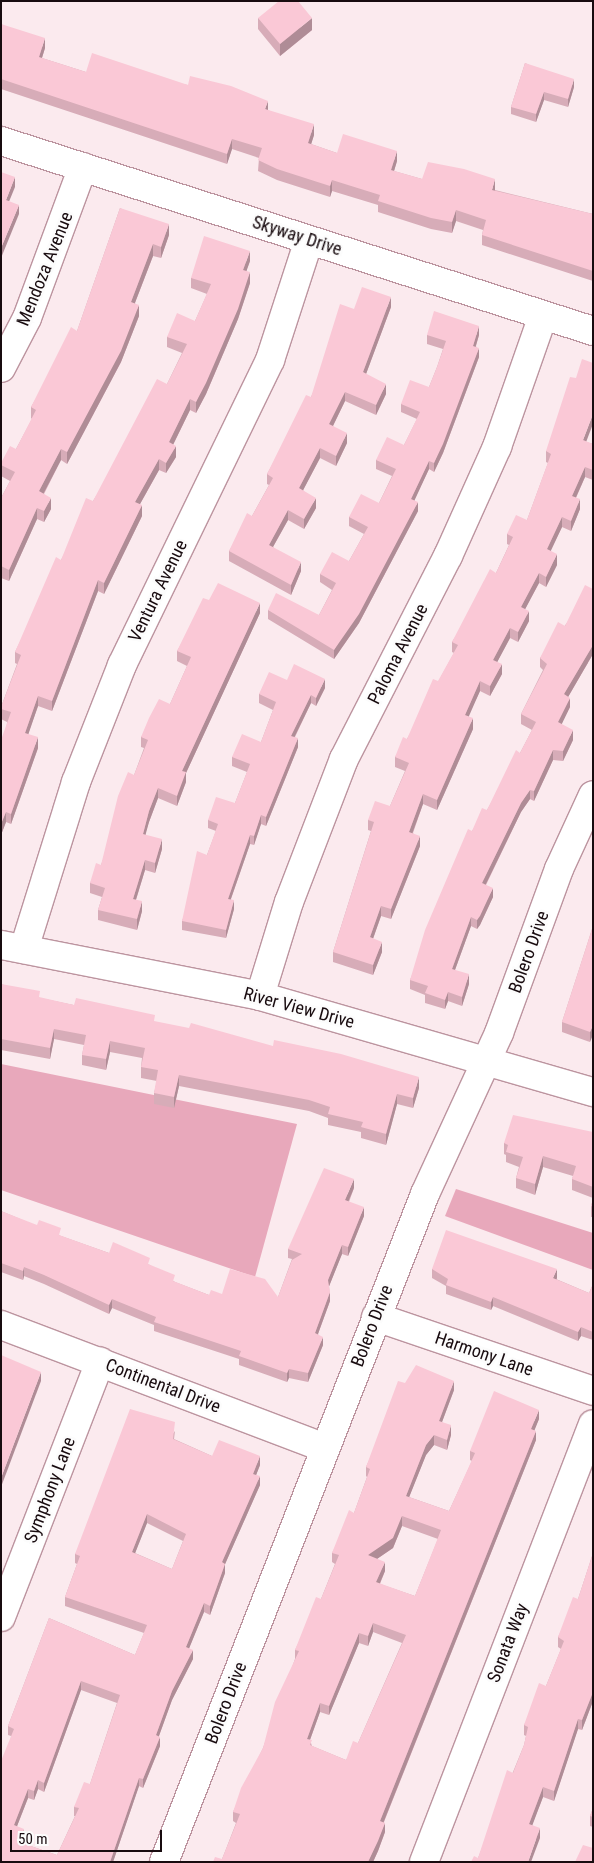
<!DOCTYPE html>
<html>
<head>
<meta charset="utf-8">
<style>
  body { margin:0 }
  #map { position:relative; width:594px; height:1863px; overflow:hidden; background:#fbeaee; font-family:"Roboto Condensed",sans-serif }
  div>[style] { position:absolute }
  .green>* { inset:0; background:#e8a8bb }
  .roads { filter:drop-shadow(1px 0 #bc949f) drop-shadow(-1px 0 #bc949f) drop-shadow(0 1px #bc949f) drop-shadow(0 -1px #bc949f) }
  .minor>* { height:28px; margin:-14px; padding:0 14px; transform-origin:14px; border-radius:14px; background:#fff }
  .wall>* { inset:0; background:#d7acb8 }
  .shaded-wall>* { inset:0; background:#af8c96 }
  .building>* { inset:0; background:#fac8d6 }
  span { translate:-50% -50%; white-space:nowrap; text-align:center; line-height:1.15; -webkit-text-stroke:5px #fcfcfc; paint-order:stroke }
  .street-label { font-size:18px; color:#180b0f }
  .frame { position:absolute; inset:0; border:2px solid #180b0f; pointer-events:none }
  .scale { position:absolute; left:10px; top:1830px; width:152px; height:22px; box-sizing:border-box; border:2px solid #180b0f; border-top:0; padding-left:6px; font-size:15px; line-height:18px; white-space:nowrap; color:#180b0f; -webkit-text-stroke:4px #fcfcfc; paint-order:stroke }
</style>
</head>
<body>
<div id="map">
  <div class="green">
    <div style="clip-path:polygon(1px 1064px,297px 1124px,255px 1277px,1px 1190px)"></div>
    <div style="clip-path:polygon(456px 1189px,593px 1233px,593px 1270px,445px 1216px)"></div>
  </div>
  <div class="roads">
    <div class="minor">
      <div style="left:1px;top:141px;width:622px;rotate:17.79deg"></div>
      <div style="left:1px;top:368px;width:56px;rotate:-62.5deg"></div>
      <div style="left:27px;top:318px;width:161px;rotate:-69.7deg"></div>
      <div style="left:1px;top:945px;width:264px;rotate:11.1deg"></div>
      <div style="left:260px;top:996px;width:347px;rotate:16.1deg"></div>
      <div style="left:24px;top:949px;width:175px;rotate:-72.7deg"></div>
      <div style="left:76px;top:782px;width:126px;rotate:-68.5deg"></div>
      <div style="left:122px;top:665px;width:339px;rotate:-64.1deg"></div>
      <div style="left:270px;top:360px;width:126px;rotate:-72deg"></div>
      <div style="left:260px;top:996px;width:98px;rotate:-72.9deg"></div>
      <div style="left:289px;top:902px;width:153px;rotate:-69deg"></div>
      <div style="left:344px;top:759px;width:228px;rotate:-62.9deg"></div>
      <div style="left:448px;top:556px;width:120px;rotate:-65.8deg"></div>
      <div style="left:497px;top:447px;width:139px;rotate:-70.7deg"></div>
      <div style="left:376px;top:1317px;width:229px;rotate:18.8deg"></div>
      <div style="left:1px;top:1325px;width:347px;rotate:20.8deg"></div>
      <div style="left:1px;top:1617px;width:274px;rotate:-68.8deg"></div>
      <div style="left:164px;top:1862px;width:717px;rotate:-68.66deg"></div>
      <div style="left:425px;top:1194px;width:177px;rotate:-65.3deg"></div>
      <div style="left:499px;top:1033px;width:175px;rotate:-69.9deg"></div>
      <div style="left:559px;top:869px;width:81px;rotate:-65.3deg"></div>
      <div style="left:424px;top:1862px;width:469px;rotate:-68.9deg"></div>
    </div>
  </div>
  <div class="wall">
    <div style="clip-path:polygon(258px 18px,312px 30px,280px 56px,258px 29px)"></div>
    <div style="clip-path:polygon(1px 24px,45px 48px,42px 58px,86px 72px,188px 85px,268px 110px,314px 135px,311px 144px,337px 153px,397px 161px,394px 171px,422px 179px,495px 190px,593px 214px,593px 281px,482px 245px,482px 235px,483px 230px,456px 221px,452px 233px,431px 229px,378px 212px,378px 205px,332px 191px,330px 197px,277px 180px,258px 171px,259px 158px,232px 149px,227px 164px,1px 89px)"></div>
    <div style="clip-path:polygon(525px 63px,574px 87px,568px 107px,544px 100px,536px 122px,511px 114px,511px 107px)"></div>
    <div style="clip-path:polygon(120px 208px,169px 235px,161px 258px,153px 256px,135px 303px,139px 316px,121px 362px,67px 464px,61px 460px,44px 494px,51px 509px,44px 522px,37px 519px,9px 581px,1px 578px,1px 498px,10px 481px,1px 476px,1px 463px,16px 449px,32px 419px,31px 418px,31px 407px,77px 331px)"></div>
    <div style="clip-path:polygon(250px 261px,246px 271px,250px 283px,238px 319px,206px 394px,196px 413px,190px 410px,173px 445px,176px 457px,166px 473px,159px 470px,140px 504px,142px 516px,104px 594px,98px 591px,52px 711px,38px 706px,28px 734px,38px 748px,11px 824px,6px 822px,1px 835px,7px 722px,1px 719px,1px 707px,17px 664px,15px 663px,15px 652px,61px 560px,93px 501px,167px 384px,182px 353px,167px 347px,167px 337px,195px 321px,207px 294px,191px 288px,191px 278px)"></div>
    <div style="clip-path:polygon(391px 307px,366px 374px,386px 394px,376px 415px,345px 401px,333px 426px,347px 443px,336px 466px,320px 458px,303px 490px,316px 508px,304px 529px,288px 520px,273px 547px,301px 571px,291px 595px,229px 561px,229px 551px,252px 516px,269px 485px,267px 484px,267px 474px,311px 397px,354px 309px)"></div>
    <div style="clip-path:polygon(427px 335px,479px 335px,476px 346px,479px 357px,443px 453px,434px 472px,429px 469px,414px 500px,418px 511px,359px 623px,334px 659px,268px 619px,268px 610px,319px 615px,332px 590px,320px 582px,320px 574px,349px 561px,364px 534px,349px 526px,349px 517px,379px 503px,392px 476px,376px 469px,376px 460px,404px 445px,417px 419px,401px 412px,401px 404px,429px 387px,437px 367px,443px 349px,427px 344px)"></div>
    <div style="clip-path:polygon(586px 442px,593px 444px,593px 480px,585px 477px,576px 498px,580px 509px,571px 531px,562px 527px,550px 551px,557px 565px,546px 587px,539px 583px,525px 609px,529px 621px,518px 642px,510px 638px,497px 662px,502px 674px,490px 696px,480px 691px,468px 716px,473px 729px,437px 810px,423px 804px,413px 833px,420px 846px,391px 919px,381px 916px,373px 939px,382px 952px,373px 975px,333px 962px,333px 952px,371px 831px,368px 830px,368px 820px,390px 806px,405px 771px,395px 767px,395px 757px,407px 739px,454px 653px,452px 652px,452px 642px,496px 573px,509px 545px,507px 544px,507px 534px,527px 520px,548px 463px,546px 462px,546px 451px)"></div>
    <div style="clip-path:polygon(593px 589px,593px 654px,568px 697px,570px 707px,561px 724px,573px 740px,563px 761px,553px 760px,534px 801px,530px 799px,521px 812px,486px 885px,493px 897px,480px 925px,477px 929px,471px 926px,455px 970px,469px 984px,462px 1006px,448px 1001px,445px 1009px,425px 1003px,425px 995px,410px 989px,410px 980px,472px 831px,487px 810px,520px 753px,532px 730px,521px 724px,521px 714px,543px 670px,540px 667px,540px 658px)"></div>
    <div style="clip-path:polygon(209px 600px,260px 613px,186px 773px,186px 782px,177px 806px,158px 798px,149px 822px,145px 834px,162px 849px,155px 873px,145px 870px,136px 900px,142px 911px,137px 930px,98px 920px,98px 910px,102px 897px,90px 893px,90px 883px,101px 865px,144px 748px,141px 747px,141px 737px,170px 704px,187px 666px,177px 661px,177px 651px)"></div>
    <div style="clip-path:polygon(287px 680px,325px 688px,316px 706px,311px 703px,295px 737px,298px 747px,266px 826px,261px 824px,254px 845px,250px 844px,231px 899px,234px 909px,226px 938px,182px 930px,182px 921px,216px 831px,208px 828px,208px 820px,235px 803px,247px 772px,232px 766px,232px 757px,261px 742px,273px 710px,259px 703px,259px 694px)"></div>
    <div style="clip-path:polygon(593px 926px,590px 1042px,562px 1032px,562px 1022px)"></div>
    <div style="clip-path:polygon(1px 984px,40px 998px,155px 1022px,419px 1088px,413px 1108px,397px 1104px,386px 1145px,361px 1138px,361px 1132px,328px 1125px,328px 1118px,309px 1111px,179px 1086px,174px 1108px,154px 1104px,154px 1093px,157px 1081px,141px 1078px,141px 1067px,142px 1058px,110px 1052px,106px 1070px,82px 1065px,82px 1055px,84px 1045px,54px 1039px,50px 1059px,1px 1050px)"></div>
    <div style="clip-path:polygon(593px 1132px,593px 1198px,572px 1190px,572px 1179px,573px 1176px,543px 1167px,535px 1195px,516px 1188px,516px 1178px,519px 1167px,506px 1162px,506px 1155px,504px 1154px,504px 1143px)"></div>
    <div style="clip-path:polygon(354px 1188px,349px 1202px,364px 1216px,348px 1256px,342px 1254px,329px 1286px,330px 1301px,318px 1334px,323px 1345px,308px 1382px,289px 1378px,287px 1382px,239px 1365px,239px 1359px,154px 1331px,154px 1325px,112px 1308px,109px 1314px,44px 1284px,24px 1276px,23px 1280px,1px 1272px,1px 1211px,61px 1236px,109px 1253px,150px 1265px,175px 1282px,209px 1295px,222px 1294px,278px 1297px,292px 1259px,288px 1258px,288px 1249px)"></div>
    <div style="clip-path:polygon(593px 1199px,593px 1217px,591px 1217px,591px 1206px)"></div>
    <div style="clip-path:polygon(432px 1269px,557px 1278px,556px 1279px,589px 1293px,593px 1284px,593px 1340px,581px 1336px,578px 1341px,493px 1306px,491px 1310px,446px 1294px,446px 1286px,432px 1278px)"></div>
    <div style="clip-path:polygon(evenodd,405px 1383px,454px 1390px,442px 1422px,451px 1435px,447px 1450px,434px 1445px,426px 1455px,409px 1497px,449px 1511px,472px 1461px,470px 1460px,470px 1451px,539px 1419px,534px 1430px,536px 1440px,384px 1822px,385px 1832px,378px 1851px,373px 1862px,213px 1862px,222px 1859px,226px 1849px,236px 1823px,233px 1821px,233px 1812px,263px 1748px,295px 1659px,295px 1650px,321px 1599px,335px 1564px,332px 1562px,332px 1553px,354px 1513px,367px 1477px,366px 1476px,366px 1467px,405px 1383px,402px 1526px,438px 1539px,415px 1596px,380px 1584px,385px 1571px,377px 1559px,393px 1548px,402px 1526px,405px 1383px,373px 1632px,402px 1643px,358px 1743px,346px 1760px,312px 1746px,310px 1740px,320px 1712px,329px 1715px,359px 1643px,368px 1646px,373px 1632px)"></div>
    <div style="clip-path:polygon(evenodd,175px 1431px,174px 1439px,212px 1456px,260px 1465px,256px 1475px,260px 1485px,225px 1564px,225px 1573px,210px 1615px,204px 1612px,189px 1648px,193px 1659px,172px 1700px,159px 1736px,160px 1746px,143px 1788px,139px 1786px,113px 1862px,1px 1862px,11px 1736px,8px 1735px,8px 1726px,49px 1618px,135px 1655px,144px 1633px,65px 1606px,65px 1597px,77px 1564px,75px 1563px,75px 1554px,175px 1431px,147px 1523px,183px 1541px,172px 1569px,135px 1553px,147px 1523px,175px 1431px,81px 1690px,117px 1703px,90px 1784px,74px 1807px,74px 1816px,75px 1816px,57px 1855px,22px 1843px,24px 1838px,17px 1826px,28px 1798px,34px 1800px,38px 1789px,44px 1792px,81px 1690px)"></div>
    <div style="clip-path:polygon(593px 1553px,593px 1701px,582px 1730px,578px 1729px,554px 1801px,543px 1797px,532px 1825px,540px 1838px,478px 1858px,524px 1745px,526px 1736px,524px 1735px,524px 1725px,546px 1686px,561px 1649px,558px 1647px,558px 1637px,578px 1599px)"></div>
    <div style="clip-path:polygon(593px 1808px,593px 1827px,590px 1826px,590px 1816px)"></div>
  </div>
  <div class="shaded-wall">
    <div style="clip-path:polygon(312px 18px,312px 30px,280px 56px,280px 44px)"></div>
    <div style="clip-path:polygon(45px 38px,45px 48px,39px 67px,39px 57px)"></div>
    <div style="clip-path:polygon(574px 79px,574px 87px,568px 107px,568px 99px)"></div>
    <div style="clip-path:polygon(544px 92px,544px 100px,536px 122px,536px 114px)"></div>
    <div style="clip-path:polygon(268px 101px,268px 111px,265px 109px)"></div>
    <div style="clip-path:polygon(314px 124px,314px 135px,308px 154px,308px 143px)"></div>
    <div style="clip-path:polygon(232px 139px,232px 149px,227px 164px,227px 154px)"></div>
    <div style="clip-path:polygon(397px 151px,397px 161px,391px 181px,391px 170px)"></div>
    <div style="clip-path:polygon(15px 177px,15px 187px,6px 209px,6px 200px)"></div>
    <div style="clip-path:polygon(495px 179px,495px 190px,492px 200px,492px 190px)"></div>
    <div style="clip-path:polygon(332px 180px,332px 191px,330px 197px,330px 186px)"></div>
    <div style="clip-path:polygon(19px 205px,19px 214px,1px 258px,1px 248px)"></div>
    <div style="clip-path:polygon(456px 210px,456px 221px,452px 233px,452px 222px)"></div>
    <div style="clip-path:polygon(169px 224px,169px 235px,161px 258px,161px 247px)"></div>
    <div style="clip-path:polygon(153px 244px,153px 256px,131px 313px,131px 302px)"></div>
    <div style="clip-path:polygon(250px 251px,250px 261px,243px 281px,243px 270px)"></div>
    <div style="clip-path:polygon(250px 272px,250px 283px,238px 319px,206px 394px,196px 413px,196px 402px)"></div>
    <div style="clip-path:polygon(391px 297px,391px 307px,363px 382px,363px 372px)"></div>
    <div style="clip-path:polygon(139px 305px,139px 316px,121px 362px,67px 464px,67px 452px)"></div>
    <div style="clip-path:polygon(479px 326px,479px 335px,473px 355px,473px 346px)"></div>
    <div style="clip-path:polygon(479px 348px,479px 357px,443px 453px,434px 472px,434px 463px)"></div>
    <div style="clip-path:polygon(386px 384px,386px 394px,376px 415px,376px 405px)"></div>
    <div style="clip-path:polygon(345px 392px,345px 401px,329px 434px,329px 424px)"></div>
    <div style="clip-path:polygon(190px 399px,190px 410px,169px 453px,169px 442px)"></div>
    <div style="clip-path:polygon(593px 414px,593px 424px,583px 450px,583px 440px)"></div>
    <div style="clip-path:polygon(347px 433px,347px 443px,336px 466px,336px 456px)"></div>
    <div style="clip-path:polygon(176px 446px,176px 457px,166px 473px,166px 463px)"></div>
    <div style="clip-path:polygon(320px 448px,320px 458px,299px 498px,299px 488px)"></div>
    <div style="clip-path:polygon(61px 449px,61px 460px,39px 502px,39px 491px)"></div>
    <div style="clip-path:polygon(159px 459px,159px 470px,135px 513px,135px 502px)"></div>
    <div style="clip-path:polygon(429px 461px,429px 469px,411px 508px,411px 499px)"></div>
    <div style="clip-path:polygon(585px 467px,585px 477px,572px 506px,572px 496px)"></div>
    <div style="clip-path:polygon(51px 498px,51px 509px,44px 522px,44px 511px)"></div>
    <div style="clip-path:polygon(316px 498px,316px 508px,304px 529px,304px 519px)"></div>
    <div style="clip-path:polygon(580px 499px,580px 509px,571px 531px,571px 521px)"></div>
    <div style="clip-path:polygon(418px 502px,418px 511px,359px 623px,334px 659px,334px 650px)"></div>
    <div style="clip-path:polygon(142px 505px,142px 516px,104px 594px,104px 583px)"></div>
    <div style="clip-path:polygon(37px 508px,37px 519px,9px 581px,9px 570px)"></div>
    <div style="clip-path:polygon(288px 510px,288px 520px,269px 554px,269px 545px)"></div>
    <div style="clip-path:polygon(562px 517px,562px 527px,547px 559px,547px 549px)"></div>
    <div style="clip-path:polygon(557px 554px,557px 565px,546px 587px,546px 577px)"></div>
    <div style="clip-path:polygon(301px 562px,301px 571px,291px 595px,291px 585px)"></div>
    <div style="clip-path:polygon(539px 573px,539px 583px,521px 617px,521px 607px)"></div>
    <div style="clip-path:polygon(98px 580px,98px 591px,52px 711px,52px 701px)"></div>
    <div style="clip-path:polygon(260px 603px,260px 613px,186px 773px,186px 782px,177px 806px,177px 796px,182px 771px)"></div>
    <div style="clip-path:polygon(529px 611px,529px 621px,518px 642px,518px 632px)"></div>
    <div style="clip-path:polygon(510px 628px,510px 638px,493px 670px,493px 660px)"></div>
    <div style="clip-path:polygon(593px 645px,593px 654px,564px 704px,564px 694px)"></div>
    <div style="clip-path:polygon(502px 664px,502px 674px,490px 696px,490px 686px)"></div>
    <div style="clip-path:polygon(325px 679px,325px 688px,316px 706px,316px 698px)"></div>
    <div style="clip-path:polygon(480px 681px,480px 691px,465px 725px,465px 715px)"></div>
    <div style="clip-path:polygon(311px 695px,311px 703px,291px 744px,291px 736px)"></div>
    <div style="clip-path:polygon(38px 696px,38px 706px,25px 744px,25px 733px)"></div>
    <div style="clip-path:polygon(570px 698px,570px 707px,558px 732px,558px 722px)"></div>
    <div style="clip-path:polygon(473px 718px,473px 729px,437px 810px,437px 800px)"></div>
    <div style="clip-path:polygon(573px 730px,573px 740px,563px 761px,563px 751px)"></div>
    <div style="clip-path:polygon(38px 737px,38px 748px,11px 824px,11px 814px)"></div>
    <div style="clip-path:polygon(298px 738px,298px 747px,266px 826px,266px 817px)"></div>
    <div style="clip-path:polygon(553px 750px,553px 760px,534px 801px,534px 791px)"></div>
    <div style="clip-path:polygon(158px 788px,158px 798px,149px 822px,143px 844px,143px 834px,149px 811px)"></div>
    <div style="clip-path:polygon(530px 790px,530px 799px,521px 812px,482px 892px,482px 883px,521px 803px)"></div>
    <div style="clip-path:polygon(423px 794px,423px 804px,409px 842px,409px 832px)"></div>
    <div style="clip-path:polygon(6px 812px,6px 822px,1px 835px,1px 824px)"></div>
    <div style="clip-path:polygon(261px 815px,261px 824px,254px 845px,254px 836px)"></div>
    <div style="clip-path:polygon(250px 835px,250px 844px,228px 907px,228px 899px)"></div>
    <div style="clip-path:polygon(420px 836px,420px 846px,391px 919px,391px 909px)"></div>
    <div style="clip-path:polygon(162px 839px,162px 849px,155px 873px,155px 863px)"></div>
    <div style="clip-path:polygon(145px 860px,145px 870px,133px 909px,133px 899px)"></div>
    <div style="clip-path:polygon(493px 888px,493px 897px,480px 925px,477px 929px,477px 920px)"></div>
    <div style="clip-path:polygon(234px 900px,234px 909px,226px 938px,226px 930px)"></div>
    <div style="clip-path:polygon(142px 901px,142px 911px,137px 930px,137px 919px)"></div>
    <div style="clip-path:polygon(381px 906px,381px 916px,370px 947px,370px 937px)"></div>
    <div style="clip-path:polygon(471px 917px,471px 926px,452px 978px,452px 969px)"></div>
    <div style="clip-path:polygon(382px 942px,382px 952px,373px 975px,373px 965px)"></div>
    <div style="clip-path:polygon(469px 974px,469px 984px,462px 1006px,462px 997px)"></div>
    <div style="clip-path:polygon(448px 992px,448px 1001px,445px 1009px,445px 1000px)"></div>
    <div style="clip-path:polygon(593px 1025px,593px 1035px,590px 1042px,590px 1032px)"></div>
    <div style="clip-path:polygon(54px 1029px,54px 1039px,50px 1059px,50px 1048px)"></div>
    <div style="clip-path:polygon(110px 1041px,110px 1052px,106px 1070px,106px 1059px)"></div>
    <div style="clip-path:polygon(179px 1075px,179px 1086px,174px 1108px,174px 1097px)"></div>
    <div style="clip-path:polygon(419px 1077px,419px 1088px,413px 1108px,413px 1098px)"></div>
    <div style="clip-path:polygon(397px 1094px,397px 1104px,386px 1145px,386px 1134px)"></div>
    <div style="clip-path:polygon(543px 1156px,543px 1167px,535px 1195px,535px 1184px)"></div>
    <div style="clip-path:polygon(354px 1179px,354px 1188px,345px 1209px,345px 1200px)"></div>
    <div style="clip-path:polygon(364px 1207px,364px 1216px,348px 1256px,348px 1247px)"></div>
    <div style="clip-path:polygon(342px 1245px,342px 1254px,328px 1289px,328px 1280px)"></div>
    <div style="clip-path:polygon(24px 1267px,24px 1276px,23px 1280px,23px 1271px)"></div>
    <div style="clip-path:polygon(557px 1269px,557px 1278px,553px 1287px,553px 1278px)"></div>
    <div style="clip-path:polygon(330px 1292px,330px 1301px,315px 1342px,315px 1333px)"></div>
    <div style="clip-path:polygon(493px 1297px,493px 1306px,491px 1310px,491px 1302px)"></div>
    <div style="clip-path:polygon(112px 1299px,112px 1308px,109px 1314px,109px 1305px)"></div>
    <div style="clip-path:polygon(581px 1327px,581px 1336px,578px 1341px,578px 1332px)"></div>
    <div style="clip-path:polygon(323px 1337px,323px 1345px,308px 1382px,308px 1373px)"></div>
    <div style="clip-path:polygon(289px 1369px,289px 1378px,287px 1382px,287px 1373px)"></div>
    <div style="clip-path:polygon(41px 1372px,41px 1381px,1px 1487px,1px 1478px)"></div>
    <div style="clip-path:polygon(454px 1381px,454px 1390px,439px 1430px,439px 1421px)"></div>
    <div style="clip-path:polygon(539px 1410px,539px 1419px,531px 1439px,531px 1429px)"></div>
    <div style="clip-path:polygon(451px 1425px,451px 1435px,447px 1450px,447px 1440px)"></div>
    <div style="clip-path:polygon(536px 1431px,536px 1440px,380px 1831px,380px 1821px)"></div>
    <div style="clip-path:polygon(434px 1435px,434px 1445px,426px 1455px,406px 1505px,406px 1496px,426px 1445px)"></div>
    <div style="clip-path:polygon(260px 1456px,260px 1465px,253px 1483px,253px 1474px)"></div>
    <div style="clip-path:polygon(260px 1476px,260px 1485px,222px 1571px,222px 1562px)"></div>
    <div style="clip-path:polygon(147px 1514px,147px 1523px,132px 1561px,132px 1552px)"></div>
    <div style="clip-path:polygon(402px 1516px,402px 1526px,393px 1548px,368px 1565px,368px 1555px)"></div>
    <div style="clip-path:polygon(385px 1562px,385px 1571px,376px 1592px,376px 1582px)"></div>
    <div style="clip-path:polygon(225px 1564px,225px 1573px,210px 1615px,210px 1606px)"></div>
    <div style="clip-path:polygon(204px 1603px,204px 1612px,186px 1656px,186px 1647px)"></div>
    <div style="clip-path:polygon(373px 1623px,373px 1632px,368px 1646px,368px 1636px)"></div>
    <div style="clip-path:polygon(359px 1633px,359px 1643px,329px 1715px,329px 1706px)"></div>
    <div style="clip-path:polygon(193px 1650px,193px 1659px,172px 1700px,156px 1744px,156px 1735px,172px 1691px)"></div>
    <div style="clip-path:polygon(81px 1681px,81px 1690px,44px 1792px,44px 1783px)"></div>
    <div style="clip-path:polygon(593px 1692px,593px 1701px,582px 1730px,582px 1720px)"></div>
    <div style="clip-path:polygon(320px 1703px,320px 1712px,307px 1748px,307px 1739px)"></div>
    <div style="clip-path:polygon(578px 1719px,578px 1729px,554px 1801px,554px 1791px)"></div>
    <div style="clip-path:polygon(160px 1737px,160px 1746px,143px 1788px,143px 1779px)"></div>
    <div style="clip-path:polygon(139px 1778px,139px 1786px,113px 1862px,110px 1862px)"></div>
    <div style="clip-path:polygon(38px 1780px,38px 1789px,34px 1800px,34px 1791px)"></div>
    <div style="clip-path:polygon(543px 1787px,543px 1797px,529px 1834px,529px 1824px)"></div>
    <div style="clip-path:polygon(28px 1789px,28px 1798px,14px 1834px,14px 1825px)"></div>
    <div style="clip-path:polygon(385px 1823px,385px 1832px,378px 1851px,373px 1862px,368px 1862px)"></div>
    <div style="clip-path:polygon(540px 1828px,540px 1838px,531px 1862px,528px 1862px)"></div>
    <div style="clip-path:polygon(24px 1829px,24px 1838px,19px 1851px,19px 1842px)"></div>
  </div>
  <div class="building">
    <div style="clip-path:polygon(279px 1px,298px 1px,312px 18px,280px 44px,258px 18px)"></div>
    <div style="clip-path:polygon(1px 24px,45px 38px,39px 57px,86px 72px,92px 53px,188px 85px,190px 76px,231px 86px,268px 101px,265px 109px,314px 124px,308px 143px,337px 153px,343px 134px,397px 151px,391px 170px,422px 179px,428px 162px,464px 169px,495px 179px,492px 190px,593px 214px,593px 271px,482px 235px,486px 220px,456px 210px,452px 222px,431px 218px,378px 201px,380px 195px,332px 180px,330px 186px,277px 169px,258px 160px,262px 148px,232px 139px,227px 154px,1px 79px)"></div>
    <div style="clip-path:polygon(525px 63px,574px 79px,568px 99px,544px 92px,536px 114px,511px 107px)"></div>
    <div style="clip-path:polygon(1px 172px,15px 177px,6px 200px,19px 205px,1px 248px)"></div>
    <div style="clip-path:polygon(120px 208px,169px 224px,161px 247px,153px 244px,131px 302px,139px 305px,121px 351px,67px 452px,61px 449px,39px 491px,51px 498px,44px 511px,37px 508px,9px 570px,1px 566px,1px 498px,15px 472px,1px 465px,1px 463px,10px 446px,16px 449px,36px 410px,31px 407px,71px 327px,77px 331px)"></div>
    <div style="clip-path:polygon(204px 236px,250px 251px,243px 270px,250px 272px,238px 309px,206px 383px,196px 402px,190px 399px,169px 442px,176px 446px,166px 463px,159px 459px,135px 502px,142px 505px,104px 583px,98px 580px,52px 701px,38px 696px,25px 733px,38px 737px,11px 814px,6px 812px,1px 824px,1px 740px,11px 712px,1px 709px,1px 707px,21px 655px,15px 652px,56px 557px,61px 560px,86px 498px,93px 501px,157px 379px,167px 384px,187px 344px,167px 337px,177px 313px,195px 321px,211px 284px,191px 278px)"></div>
    <div style="clip-path:polygon(362px 287px,391px 297px,363px 372px,386px 384px,376px 405px,345px 392px,329px 424px,347px 433px,336px 456px,320px 448px,299px 488px,316px 498px,304px 519px,288px 510px,269px 545px,301px 562px,291px 585px,229px 551px,247px 513px,252px 516px,273px 478px,267px 474px,306px 395px,311px 397px,340px 304px,354px 309px)"></div>
    <div style="clip-path:polygon(434px 311px,479px 326px,473px 346px,479px 348px,443px 444px,434px 463px,429px 461px,411px 499px,418px 502px,359px 614px,334px 650px,268px 610px,276px 593px,319px 615px,336px 583px,320px 574px,332px 552px,349px 561px,368px 527px,349px 517px,361px 494px,379px 503px,396px 469px,376px 460px,387px 437px,404px 445px,420px 412px,401px 404px,410px 380px,429px 387px,437px 367px,446px 341px,427px 335px)"></div>
    <div style="clip-path:polygon(582px 359px,593px 363px,593px 414px,583px 440px,593px 444px,593px 470px,585px 467px,572px 496px,580px 499px,571px 521px,562px 517px,547px 549px,557px 554px,546px 577px,539px 573px,521px 607px,529px 611px,518px 632px,510px 628px,493px 660px,502px 664px,490px 686px,480px 681px,465px 715px,473px 718px,437px 800px,423px 794px,409px 832px,420px 836px,391px 909px,381px 906px,370px 937px,382px 942px,373px 965px,333px 952px,374px 822px,368px 820px,375px 801px,390px 806px,409px 763px,395px 757px,403px 737px,407px 739px,433px 679px,438px 681px,458px 645px,452px 642px,490px 569px,496px 573px,513px 537px,507px 534px,516px 515px,527px 520px,551px 454px,546px 451px,570px 377px,576px 378px)"></div>
    <div style="clip-path:polygon(218px 583px,260px 603px,182px 771px,186px 772px,177px 796px,158px 788px,149px 811px,143px 834px,162px 839px,155px 863px,145px 860px,133px 899px,142px 901px,137px 919px,98px 910px,105px 888px,90px 883px,96px 863px,101px 865px,118px 796px,128px 772px,134px 775px,148px 740px,141px 737px,149px 718px,159px 699px,170px 704px,191px 657px,177px 651px,203px 598px,209px 600px)"></div>
    <div style="clip-path:polygon(585px 585px,593px 589px,593px 645px,564px 694px,570px 698px,558px 722px,573px 730px,563px 751px,553px 750px,534px 791px,530px 790px,521px 803px,482px 883px,493px 888px,480px 916px,477px 920px,471px 917px,452px 969px,469px 974px,462px 997px,448px 992px,445px 1000px,425px 993px,428px 986px,410px 980px,425px 930px,468px 829px,472px 831px,482px 808px,487px 810px,516px 750px,520px 753px,536px 722px,521px 714px,547px 664px,540px 658px,558px 622px,565px 626px)"></div>
    <div style="clip-path:polygon(294px 664px,325px 679px,316px 698px,311px 695px,291px 736px,298px 738px,266px 817px,261px 815px,254px 836px,250px 835px,228px 899px,234px 900px,226px 930px,182px 921px,197px 851px,207px 855px,218px 824px,208px 820px,216px 797px,235px 803px,250px 764px,232px 757px,242px 734px,261px 742px,276px 702px,259px 694px,269px 672px,287px 680px)"></div>
    <div style="clip-path:polygon(593px 926px,593px 1025px,590px 1032px,562px 1022px)"></div>
    <div style="clip-path:polygon(1px 984px,40px 991px,39px 997px,74px 1005px,76px 998px,155px 1015px,154px 1021px,189px 1028px,191px 1023px,273px 1046px,274px 1040px,341px 1054px,419px 1077px,413px 1098px,397px 1094px,386px 1134px,361px 1127px,363px 1122px,328px 1114px,330px 1107px,309px 1100px,179px 1075px,174px 1097px,154px 1093px,158px 1070px,141px 1067px,145px 1048px,110px 1041px,106px 1059px,82px 1055px,86px 1035px,54px 1029px,50px 1048px,1px 1039px)"></div>
    <div style="clip-path:polygon(513px 1115px,593px 1132px,593px 1187px,572px 1179px,576px 1166px,543px 1156px,535px 1184px,516px 1178px,523px 1157px,506px 1152px,508px 1145px,504px 1143px)"></div>
    <div style="clip-path:polygon(324px 1168px,354px 1179px,345px 1200px,364px 1207px,348px 1247px,342px 1245px,328px 1280px,330px 1292px,315px 1333px,323px 1337px,308px 1373px,289px 1369px,287px 1373px,239px 1356px,241px 1351px,154px 1322px,156px 1317px,112px 1299px,109px 1305px,44px 1275px,24px 1267px,23px 1271px,1px 1263px,1px 1211px,37px 1225px,39px 1220px,61px 1228px,59px 1235px,109px 1253px,113px 1242px,150px 1258px,148px 1264px,175px 1275px,173px 1281px,209px 1295px,211px 1290px,222px 1294px,230px 1269px,265px 1279px,278px 1297px,292px 1260px,302px 1254px,288px 1249px)"></div>
    <div style="clip-path:polygon(593px 1199px,593px 1207px,591px 1206px)"></div>
    <div style="clip-path:polygon(446px 1230px,557px 1269px,553px 1278px,589px 1293px,593px 1284px,593px 1332px,581px 1327px,578px 1332px,493px 1297px,491px 1302px,446px 1285px,448px 1279px,432px 1269px)"></div>
    <div style="clip-path:polygon(1px 1355px,41px 1372px,1px 1478px)"></div>
    <div style="clip-path:polygon(evenodd,416px 1365px,454px 1381px,439px 1421px,451px 1425px,447px 1440px,434px 1435px,426px 1445px,406px 1496px,449px 1511px,475px 1453px,470px 1451px,494px 1391px,539px 1410px,531px 1429px,536px 1431px,380px 1821px,385px 1823px,378px 1841px,368px 1862px,213px 1862px,215px 1857px,222px 1859px,240px 1814px,233px 1812px,241px 1788px,263px 1748px,275px 1702px,299px 1651px,295px 1650px,316px 1597px,321px 1599px,339px 1555px,332px 1553px,349px 1510px,354px 1513px,370px 1469px,366px 1467px,398px 1381px,405px 1383px,416px 1365px,402px 1516px,441px 1530px,415px 1596px,376px 1582px,385px 1562px,368px 1555px,393px 1538px,402px 1516px,416px 1365px,373px 1623px,406px 1635px,358px 1743px,353px 1741px,346px 1760px,310px 1745px,312px 1740px,307px 1739px,320px 1703px,329px 1706px,359px 1633px,368px 1636px,373px 1623px)"></div>
    <div style="clip-path:polygon(evenodd,130px 1409px,175px 1422px,173px 1439px,212px 1456px,219px 1440px,260px 1456px,253px 1474px,260px 1476px,222px 1562px,225px 1564px,210px 1606px,204px 1603px,186px 1647px,193px 1650px,172px 1691px,156px 1735px,160px 1737px,143px 1779px,139px 1778px,110px 1862px,1px 1862px,1px 1761px,14px 1729px,8px 1726px,49px 1618px,135px 1655px,147px 1625px,65px 1597px,80px 1556px,75px 1554px,130px 1409px,147px 1514px,186px 1534px,172px 1569px,132px 1552px,147px 1514px,130px 1409px,81px 1681px,120px 1695px,90px 1784px,84px 1782px,74px 1807px,79px 1808px,57px 1855px,19px 1842px,24px 1829px,14px 1825px,28px 1789px,34px 1791px,38px 1780px,44px 1783px,81px 1681px)"></div>
    <div style="clip-path:polygon(593px 1553px,593px 1648px,592px 1650px,593px 1650px,593px 1692px,582px 1720px,578px 1719px,554px 1791px,543px 1787px,529px 1824px,540px 1828px,528px 1862px,471px 1862px,474px 1856px,478px 1858px,507px 1770px,513px 1773px,524px 1745px,528px 1727px,524px 1725px,539px 1683px,546px 1686px,564px 1641px,558px 1637px,573px 1597px,578px 1599px)"></div>
    <div style="clip-path:polygon(593px 1808px,593px 1817px,590px 1816px)"></div>
    <div style="clip-path:polygon(583px 1845px,593px 1848px,593px 1862px,575px 1862px)"></div>
  </div>
  <div class="street-label">
    <span style="left:297px;top:236px;rotate:18deg">Skyway Drive</span>
    <span style="left:45px;top:269px;rotate:-68deg">Mendoza Avenue</span>
    <span style="left:158px;top:591px;rotate:-64deg">Ventura Avenue</span>
    <span style="left:398px;top:654px;rotate:-63deg">Paloma Avenue</span>
    <span style="left:529px;top:952px;rotate:-70deg">Bolero Drive</span>
    <span style="left:299px;top:1008px;rotate:15deg">River View Drive</span>
    <span style="left:372px;top:1326px;rotate:-69deg">Bolero Drive</span>
    <span style="left:484px;top:1354px;rotate:19deg">Harmony Lane</span>
    <span style="left:163px;top:1386px;rotate:21deg">Continental Drive</span>
    <span style="left:50px;top:1490px;rotate:-69deg">Symphony Lane</span>
    <span style="left:508px;top:1643px;rotate:-69deg">Sonata Way</span>
    <span style="left:226px;top:1703px;rotate:-69deg">Bolero Drive</span>
  </div>
  <div class="frame"></div>
  <div class="scale">50 m</div>
</div>
</body>
</html>
